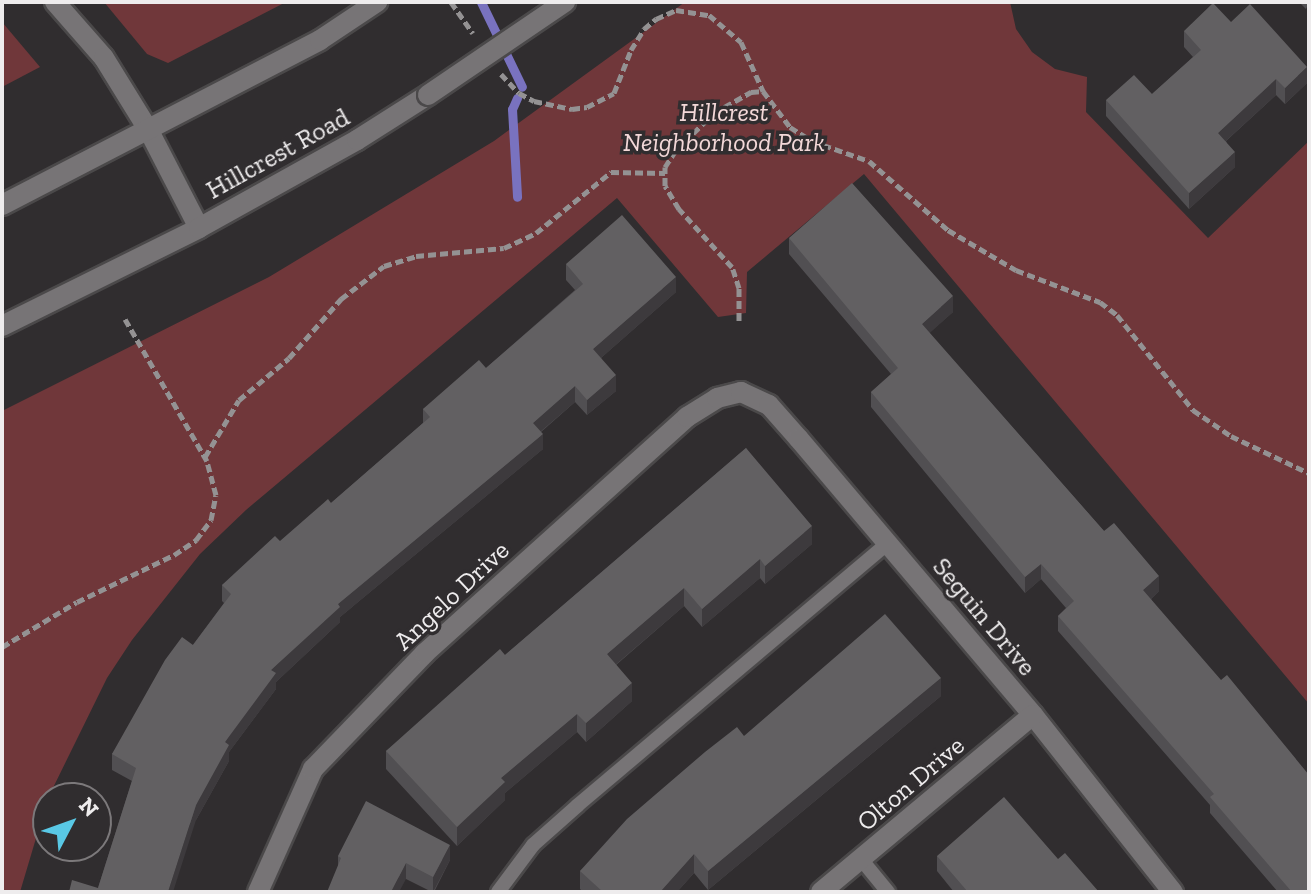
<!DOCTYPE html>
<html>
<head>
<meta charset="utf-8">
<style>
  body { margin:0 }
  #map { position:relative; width:1311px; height:894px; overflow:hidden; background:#302d2f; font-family:"Zilla Slab",serif }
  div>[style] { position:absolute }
  .green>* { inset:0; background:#70373a }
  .stream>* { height:9px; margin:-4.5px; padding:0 4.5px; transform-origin:4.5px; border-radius:4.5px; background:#7972bf }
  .path>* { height:5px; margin-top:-2.5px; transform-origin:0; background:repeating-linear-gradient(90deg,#949293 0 8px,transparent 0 12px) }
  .roads { filter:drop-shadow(2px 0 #4b494a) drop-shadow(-2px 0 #4b494a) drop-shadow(0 2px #4b494a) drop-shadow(0 -2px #4b494a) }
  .service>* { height:14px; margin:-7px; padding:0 7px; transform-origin:7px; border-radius:7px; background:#777476 }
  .minor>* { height:20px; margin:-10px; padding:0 10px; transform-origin:10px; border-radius:10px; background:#777476 }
  .secondary>* { height:20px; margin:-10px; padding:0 10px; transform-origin:10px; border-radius:10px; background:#777476 }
  .bridges { filter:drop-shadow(2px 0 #4b494a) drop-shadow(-2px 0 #4b494a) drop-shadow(0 2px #4b494a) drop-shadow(0 -2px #4b494a) }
  .secondary-bridge>* { height:20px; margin:-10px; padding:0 10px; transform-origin:10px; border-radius:10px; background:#777476 }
  .wall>* { inset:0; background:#514f52 }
  .shaded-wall>* { inset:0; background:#3d3a3d }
  .building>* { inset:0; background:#626062 }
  span { translate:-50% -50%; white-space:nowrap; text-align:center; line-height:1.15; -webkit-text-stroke:7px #302d2f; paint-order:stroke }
  .park-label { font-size:26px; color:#f3d8d8; font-style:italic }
  .street-label { font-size:26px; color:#eeeced }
  .frame { position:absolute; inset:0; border:4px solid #eeeced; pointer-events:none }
  .north { position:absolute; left:32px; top:782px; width:80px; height:80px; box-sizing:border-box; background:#302d2f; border:2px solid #7c797b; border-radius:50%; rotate:49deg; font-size:22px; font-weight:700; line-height:32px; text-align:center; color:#eeeced }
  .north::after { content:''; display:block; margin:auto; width:28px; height:36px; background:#59c8e5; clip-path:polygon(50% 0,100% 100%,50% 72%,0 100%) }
</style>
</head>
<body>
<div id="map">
  <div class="green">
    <div style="clip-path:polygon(104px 2px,286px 2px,168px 63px,147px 54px)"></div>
    <div style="clip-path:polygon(685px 2px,1010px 2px,1016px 29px,1032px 52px,1055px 69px,1087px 77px,1086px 112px,1208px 238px,1309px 141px,1309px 704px,864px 174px,747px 272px,746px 313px,718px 317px,617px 198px,246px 510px,200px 554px,132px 640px,107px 678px,48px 798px,20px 892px,2px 892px,2px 411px,269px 277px,494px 141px)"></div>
    <div style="clip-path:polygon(2px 22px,40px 67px,2px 87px)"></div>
  </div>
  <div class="stream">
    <div style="left:481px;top:2px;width:94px;rotate:64.2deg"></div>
    <div style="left:517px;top:98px;width:12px;rotate:114deg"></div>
    <div style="left:512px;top:109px;width:88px;rotate:86.7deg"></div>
  </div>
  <div class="path">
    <div style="left:451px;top:2px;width:38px;rotate:55deg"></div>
    <div style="left:501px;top:74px;width:26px;rotate:47deg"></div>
    <div style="left:519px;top:93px;width:17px;rotate:28deg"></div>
    <div style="left:534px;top:101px;width:39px;rotate:12deg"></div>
    <div style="left:572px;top:109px;width:15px;rotate:-8deg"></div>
    <div style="left:587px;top:107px;width:30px;rotate:-27deg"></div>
    <div style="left:614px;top:93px;width:46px;rotate:-68.4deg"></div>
    <div style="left:631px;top:50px;width:25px;rotate:-58deg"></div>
    <div style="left:644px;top:29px;width:16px;rotate:-40deg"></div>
    <div style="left:656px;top:19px;width:22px;rotate:-24deg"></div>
    <div style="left:676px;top:10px;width:33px;rotate:9deg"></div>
    <div style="left:709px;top:15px;width:42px;rotate:40.2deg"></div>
    <div style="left:741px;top:42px;width:54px;rotate:65.8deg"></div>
    <div style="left:763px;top:91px;width:45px;rotate:53.1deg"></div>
    <div style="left:790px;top:127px;width:26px;rotate:32deg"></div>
    <div style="left:812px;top:141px;width:60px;rotate:19.3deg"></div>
    <div style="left:869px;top:161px;width:105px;rotate:41.1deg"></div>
    <div style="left:948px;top:230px;width:79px;rotate:30.5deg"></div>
    <div style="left:1016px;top:270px;width:90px;rotate:20.9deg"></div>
    <div style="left:1100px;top:302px;width:21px;rotate:37deg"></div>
    <div style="left:1117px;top:315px;width:122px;rotate:51.3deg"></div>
    <div style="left:1193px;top:410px;width:46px;rotate:34.4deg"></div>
    <div style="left:1231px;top:436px;width:86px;rotate:25.4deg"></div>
    <div style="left:739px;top:321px;width:33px;rotate:-90deg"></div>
    <div style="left:739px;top:288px;width:22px;rotate:-108deg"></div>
    <div style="left:732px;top:267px;width:79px;rotate:-132.4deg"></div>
    <div style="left:679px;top:209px;width:27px;rotate:-121deg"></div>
    <div style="left:665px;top:186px;width:19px;rotate:-90deg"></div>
    <div style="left:665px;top:167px;width:20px;rotate:-57deg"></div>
    <div style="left:676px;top:150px;width:53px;rotate:-44.2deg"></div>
    <div style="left:714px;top:113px;width:43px;rotate:-29.6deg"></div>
    <div style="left:751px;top:92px;width:12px;rotate:-5deg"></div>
    <div style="left:205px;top:457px;width:66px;rotate:-59.2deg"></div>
    <div style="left:239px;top:400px;width:65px;rotate:-40deg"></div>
    <div style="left:289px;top:358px;width:79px;rotate:-48.6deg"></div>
    <div style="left:341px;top:299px;width:54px;rotate:-37.5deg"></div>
    <div style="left:384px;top:266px;width:34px;rotate:-17deg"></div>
    <div style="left:416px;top:256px;width:88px;rotate:-5.2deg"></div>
    <div style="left:504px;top:248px;width:35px;rotate:-25deg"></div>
    <div style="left:536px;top:233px;width:97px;rotate:-39.1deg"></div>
    <div style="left:611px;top:172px;width:54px;rotate:1.1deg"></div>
    <div style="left:2px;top:647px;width:87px;rotate:-31deg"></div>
    <div style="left:77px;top:602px;width:108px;rotate:-25.9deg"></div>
    <div style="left:174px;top:555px;width:27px;rotate:-34deg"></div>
    <div style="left:196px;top:540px;width:25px;rotate:-53deg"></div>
    <div style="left:211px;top:520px;width:25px;rotate:-79deg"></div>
    <div style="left:216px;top:495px;width:35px;rotate:-105deg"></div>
    <div style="left:207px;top:461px;width:164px;rotate:-120deg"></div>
  </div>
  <div class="roads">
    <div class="service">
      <div style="left:861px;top:859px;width:43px;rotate:50.7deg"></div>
      <div style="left:498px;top:892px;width:59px;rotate:-53.3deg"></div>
      <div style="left:533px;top:845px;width:60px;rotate:-41.6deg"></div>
      <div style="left:578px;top:805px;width:406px;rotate:-40.2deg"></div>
    </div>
    <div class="minor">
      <div style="left:55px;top:2px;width:74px;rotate:48.8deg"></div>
      <div style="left:104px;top:58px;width:86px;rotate:58.3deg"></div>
      <div style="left:149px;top:131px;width:109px;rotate:62.7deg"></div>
      <div style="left:258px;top:892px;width:135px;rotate:-65.9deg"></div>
      <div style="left:313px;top:769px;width:161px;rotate:-46deg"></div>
      <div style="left:425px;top:653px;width:353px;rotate:-42deg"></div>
      <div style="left:687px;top:417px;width:36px;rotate:-32deg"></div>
      <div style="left:717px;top:398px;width:25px;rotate:-14deg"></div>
      <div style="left:741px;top:392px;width:31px;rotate:25deg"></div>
      <div style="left:769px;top:405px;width:45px;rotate:48.6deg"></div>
      <div style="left:799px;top:439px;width:362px;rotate:49.7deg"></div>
      <div style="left:1033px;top:715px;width:226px;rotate:51.7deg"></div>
      <div style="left:821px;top:892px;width:276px;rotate:-39.9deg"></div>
    </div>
    <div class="secondary">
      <div style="left:2px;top:205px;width:358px;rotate:-27.4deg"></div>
      <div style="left:320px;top:40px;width:69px;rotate:-33.7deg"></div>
      <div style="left:2px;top:326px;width:220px;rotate:-26.4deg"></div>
      <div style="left:199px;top:228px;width:181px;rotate:-29.1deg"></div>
      <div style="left:357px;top:140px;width:84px;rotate:-32.4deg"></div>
    </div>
  </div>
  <div class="bridges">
    <div class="secondary-bridge">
      <div style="left:428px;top:95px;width:166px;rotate:-34.2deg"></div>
    </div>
  </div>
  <div class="wall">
    <div style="clip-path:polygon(1299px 2px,1309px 2px,1306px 9px)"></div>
    <div style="clip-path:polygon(1231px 22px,1307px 83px,1285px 104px,1276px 95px,1226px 141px,1235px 167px,1189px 209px,1106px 116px,1106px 100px,1152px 94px,1193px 57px,1184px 47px,1184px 31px)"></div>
    <div style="clip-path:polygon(789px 238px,953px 312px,929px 333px,1104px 531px,1159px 591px,1151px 599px,1309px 892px,1278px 892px,1210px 813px,1210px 805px,1058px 631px,1058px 616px,1066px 608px,1041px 579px,1025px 593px,871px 407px,871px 392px,891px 374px,789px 254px)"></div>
    <div style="clip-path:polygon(566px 264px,676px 292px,601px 358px,616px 391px,587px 415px,575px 402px,541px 432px,543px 449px,340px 617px,340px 622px,276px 682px,276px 689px,229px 752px,229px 761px,196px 820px,98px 888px,132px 781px,112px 770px,112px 754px,224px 603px,222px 601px,222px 585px,331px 503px,423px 423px,423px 409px,486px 368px,575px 290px,566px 280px)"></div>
    <div style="clip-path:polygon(746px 448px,812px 544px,765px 584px,760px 578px,702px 627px,684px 606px,616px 665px,632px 701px,586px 742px,577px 732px,505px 793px,505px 800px,457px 846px,386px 769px,386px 751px,505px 655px)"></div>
    <div style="clip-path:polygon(941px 696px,708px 890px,694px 873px,677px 892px,583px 892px,580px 889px,580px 871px,744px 736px)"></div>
    <div style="clip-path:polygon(338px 856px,450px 860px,434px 892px,432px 892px,406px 879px,338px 865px)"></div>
    <div style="clip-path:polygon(937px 856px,1058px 859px,1099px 892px,954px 892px,937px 871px)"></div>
  </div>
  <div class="shaded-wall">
    <div style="clip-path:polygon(1307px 67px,1307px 83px,1285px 104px,1285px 88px)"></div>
    <div style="clip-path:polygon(1276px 79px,1276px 95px,1218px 148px,1218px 133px)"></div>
    <div style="clip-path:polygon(1235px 152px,1235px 167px,1189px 209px,1189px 193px)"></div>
    <div style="clip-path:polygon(676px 277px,676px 292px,593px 365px,593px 349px)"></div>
    <div style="clip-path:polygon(953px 296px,953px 312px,922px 340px,922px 324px)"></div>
    <div style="clip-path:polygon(616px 375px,616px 391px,587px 415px,587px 400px)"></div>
    <div style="clip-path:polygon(575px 386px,575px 402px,533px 438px,533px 423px)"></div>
    <div style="clip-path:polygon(543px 434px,543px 449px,340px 617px,340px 622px,276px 682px,276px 689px,229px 752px,229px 761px,196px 820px,173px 892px,168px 892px,196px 805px,225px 742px,271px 670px,338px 604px)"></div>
    <div style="clip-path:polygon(812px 526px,812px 544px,765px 584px,765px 566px)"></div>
    <div style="clip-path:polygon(760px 559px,760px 578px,702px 627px,702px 609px)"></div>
    <div style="clip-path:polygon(1041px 564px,1041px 579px,1025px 593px,1025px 577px)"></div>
    <div style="clip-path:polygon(1159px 576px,1159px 591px,1143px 606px,1143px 590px)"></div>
    <div style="clip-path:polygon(684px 588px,684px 606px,607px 672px,607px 654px)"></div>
    <div style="clip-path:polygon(941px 678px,941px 696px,708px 890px,708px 871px)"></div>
    <div style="clip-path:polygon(632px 683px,632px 701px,586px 742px,586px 723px)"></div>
    <div style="clip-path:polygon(577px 714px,577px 732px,505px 793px,505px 800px,457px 846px,457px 827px,501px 778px)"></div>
    <div style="clip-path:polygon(450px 845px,450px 860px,433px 892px,433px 877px)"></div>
    <div style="clip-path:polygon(694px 854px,694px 873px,677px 892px,660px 892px)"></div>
    <div style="clip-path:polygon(406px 863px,406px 879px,399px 892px,391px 892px)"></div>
  </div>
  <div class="building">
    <div style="clip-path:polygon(1213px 3px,1231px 22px,1250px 4px,1307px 67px,1285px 88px,1276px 79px,1218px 133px,1235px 152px,1189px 193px,1106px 100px,1134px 75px,1152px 94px,1201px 50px,1184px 31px)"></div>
    <div style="clip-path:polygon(852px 183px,953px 296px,922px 324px,1104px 531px,1114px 523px,1159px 576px,1143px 590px,1221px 680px,1227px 675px,1309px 775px,1309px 892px,1292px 892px,1210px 797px,1214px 794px,1058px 616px,1074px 601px,1041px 564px,1025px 577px,871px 392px,898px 368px,789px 238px)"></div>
    <div style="clip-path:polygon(622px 215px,676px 277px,593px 349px,616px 375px,587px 400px,575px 386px,533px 423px,543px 434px,338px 604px,340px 607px,271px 670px,276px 673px,225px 742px,229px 745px,196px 805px,168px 892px,69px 892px,72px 880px,98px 888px,136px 768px,112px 754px,165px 660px,182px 637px,193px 645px,231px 594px,222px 585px,275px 536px,280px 541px,328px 499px,331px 503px,430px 417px,423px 409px,479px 360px,486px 368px,583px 284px,566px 264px)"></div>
    <div style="clip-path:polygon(746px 448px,812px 526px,765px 566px,760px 559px,702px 609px,684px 588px,607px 654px,632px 683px,586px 723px,577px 714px,501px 778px,505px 782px,457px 827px,386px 751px,500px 649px,505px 655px)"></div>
    <div style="clip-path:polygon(885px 614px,941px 678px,708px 871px,694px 854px,660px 892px,603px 892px,580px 871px,627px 819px,705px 752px,737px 727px,744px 736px)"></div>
    <div style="clip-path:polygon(1004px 797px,1058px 859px,1065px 853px,1099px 892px,968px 892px,937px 856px)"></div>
    <div style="clip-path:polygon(366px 801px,450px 845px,433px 877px,406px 863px,391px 892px,327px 892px,341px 858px,338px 856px)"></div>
  </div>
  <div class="park-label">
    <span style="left:724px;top:128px">Hillcrest<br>Neighborhood Park</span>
  </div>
  <div class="street-label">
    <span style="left:278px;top:154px;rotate:-29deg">Hillcrest Road</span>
    <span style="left:452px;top:596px;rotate:-43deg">Angelo Drive</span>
    <span style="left:984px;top:617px;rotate:50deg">Seguin Drive</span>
    <span style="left:911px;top:784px;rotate:-40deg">Olton Drive</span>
  </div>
  <div class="frame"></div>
  <div class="north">N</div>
</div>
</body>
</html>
